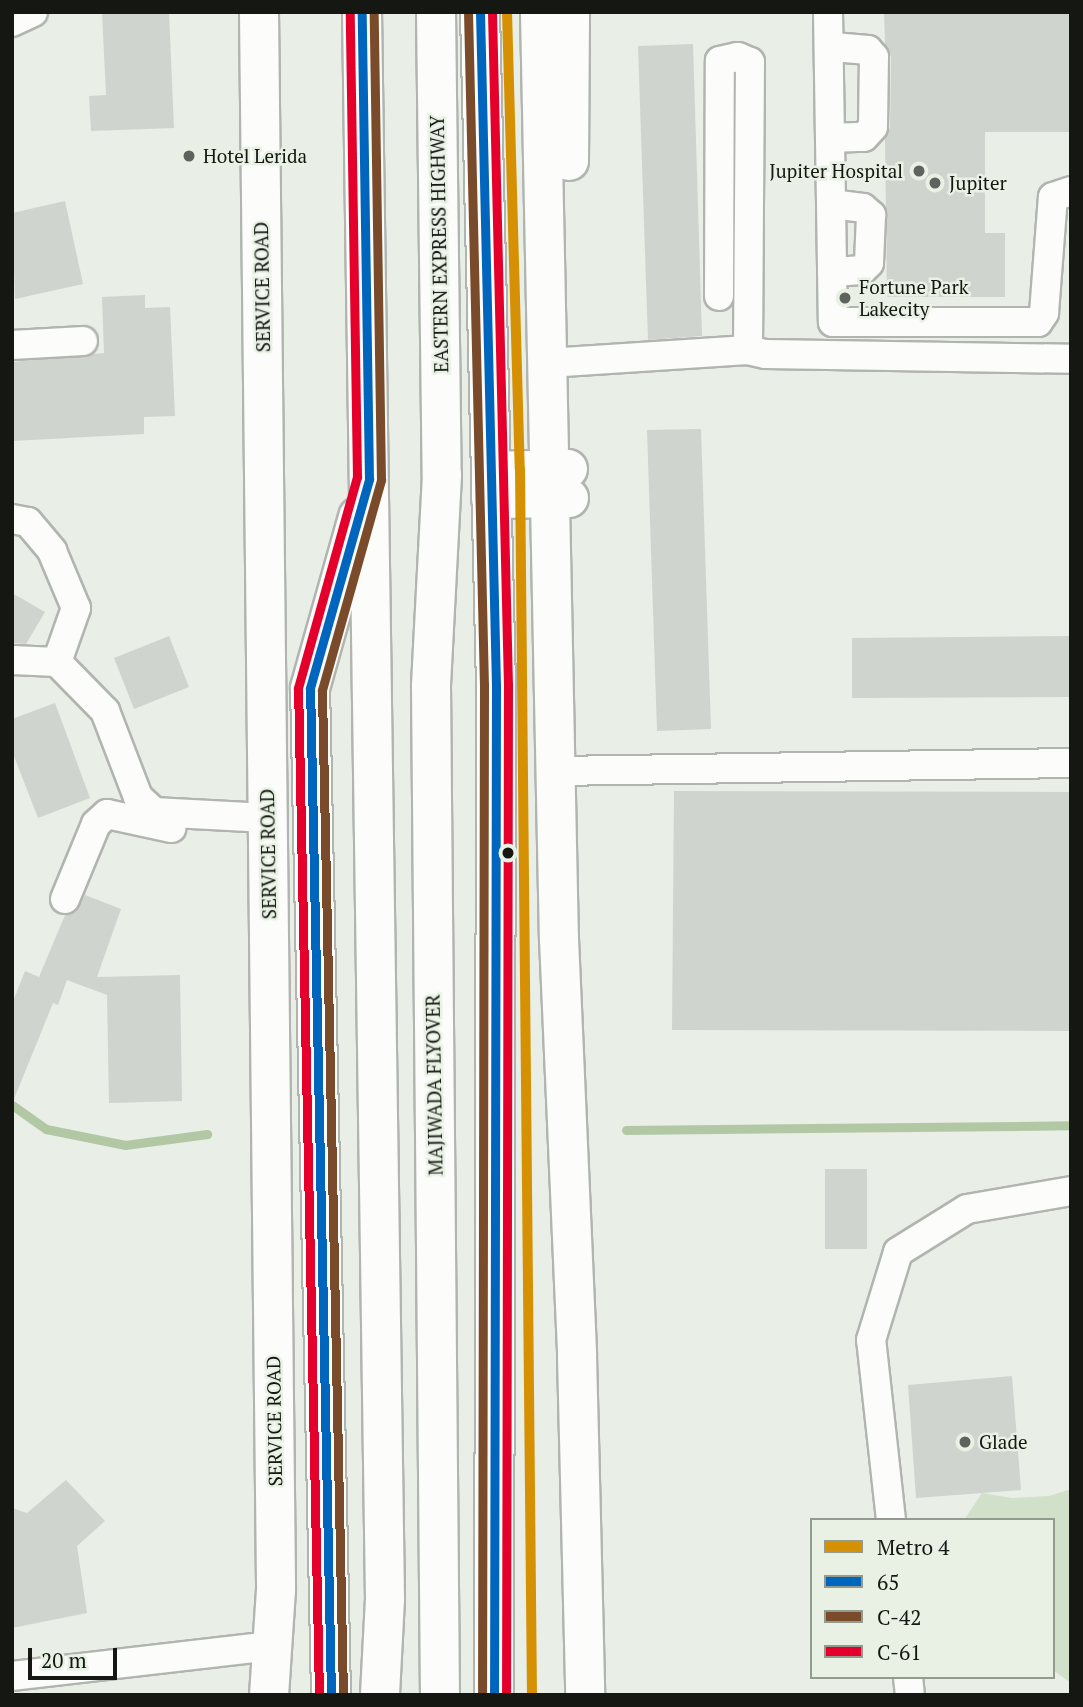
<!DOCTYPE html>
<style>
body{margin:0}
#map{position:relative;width:1083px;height:1707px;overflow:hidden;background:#e9eee7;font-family:"PT Serif",serif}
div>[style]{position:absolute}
.green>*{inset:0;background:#d1e1c9}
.stream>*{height:9px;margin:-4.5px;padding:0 4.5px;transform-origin:4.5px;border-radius:4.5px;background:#b2c8a5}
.building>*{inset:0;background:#d0d4ce}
.roads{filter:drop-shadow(2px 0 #b1b5b0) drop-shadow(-2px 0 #b1b5b0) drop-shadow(0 2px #b1b5b0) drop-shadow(0 -2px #b1b5b0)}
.street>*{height:28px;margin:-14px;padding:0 14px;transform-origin:14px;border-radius:14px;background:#fcfcfb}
.secondary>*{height:38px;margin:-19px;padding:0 19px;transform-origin:19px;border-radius:19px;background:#fcfcfb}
.highway>*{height:38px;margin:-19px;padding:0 19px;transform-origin:19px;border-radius:19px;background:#fcfcfb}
.bus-1>*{height:9px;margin:-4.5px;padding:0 4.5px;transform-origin:4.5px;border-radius:4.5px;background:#0065bd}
.bus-2>*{height:9px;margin:-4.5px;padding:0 4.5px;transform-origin:4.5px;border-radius:4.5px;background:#7a4b2a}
.bus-3>*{height:9px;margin:-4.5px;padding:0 4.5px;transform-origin:4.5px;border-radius:4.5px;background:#e4002b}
.metro-1>*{height:10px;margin:-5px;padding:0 5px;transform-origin:5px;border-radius:5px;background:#d59103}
.dots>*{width:19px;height:19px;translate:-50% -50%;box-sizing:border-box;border:4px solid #e8f1e4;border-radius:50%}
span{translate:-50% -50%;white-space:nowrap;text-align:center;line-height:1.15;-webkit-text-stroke:5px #e8f1e4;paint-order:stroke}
.poi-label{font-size:19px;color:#141712}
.left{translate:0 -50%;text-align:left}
.right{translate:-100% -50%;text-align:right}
.street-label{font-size:19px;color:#141712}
.frame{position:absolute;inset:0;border:14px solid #141712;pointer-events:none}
.legend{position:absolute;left:810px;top:1518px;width:245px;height:161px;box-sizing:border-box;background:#e8f1e4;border:2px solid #939a90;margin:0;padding:9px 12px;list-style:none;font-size:21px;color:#141712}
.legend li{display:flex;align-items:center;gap:14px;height:35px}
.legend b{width:35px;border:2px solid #939a90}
.scale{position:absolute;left:28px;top:1648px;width:89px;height:32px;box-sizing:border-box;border:4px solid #141712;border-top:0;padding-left:9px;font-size:21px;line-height:24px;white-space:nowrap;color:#141712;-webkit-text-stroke:5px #e8f1e4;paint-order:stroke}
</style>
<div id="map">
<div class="green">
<div style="clip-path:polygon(1071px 1489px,1071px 1683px,1053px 1670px,1053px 1520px,964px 1520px,982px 1493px,1012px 1498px,1049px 1496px)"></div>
</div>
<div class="stream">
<div style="left:12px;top:1105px;width:42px;rotate:35.2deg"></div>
<div style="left:46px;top:1129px;width:81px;rotate:11.4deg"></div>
<div style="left:125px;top:1145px;width:83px;rotate:-7.6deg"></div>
<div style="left:626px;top:1130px;width:445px;rotate:-0.6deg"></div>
</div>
<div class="building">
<div style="clip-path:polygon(102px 12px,169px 12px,174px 128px,91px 131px,89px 96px,106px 95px)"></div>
<div style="clip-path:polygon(884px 12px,1071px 12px,1071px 132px,985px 132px,985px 233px,1005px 233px,1005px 297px,887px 297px,885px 138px,890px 127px,891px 57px,885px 44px)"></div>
<div style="clip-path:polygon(693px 44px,702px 336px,648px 340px,638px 46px)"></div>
<div style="clip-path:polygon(65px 201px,83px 284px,15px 299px,12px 213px)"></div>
<div style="clip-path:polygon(145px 295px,145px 308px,170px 307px,175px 416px,144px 417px,144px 434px,12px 441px,12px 362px,104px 353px,102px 297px)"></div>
<div style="clip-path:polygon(701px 429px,711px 729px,657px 731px,647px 430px)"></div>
<div style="clip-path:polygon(12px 593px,45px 612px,26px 644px,12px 643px)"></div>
<div style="clip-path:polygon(169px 636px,189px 687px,134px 709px,114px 658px)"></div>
<div style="clip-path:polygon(1071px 636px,1071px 697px,852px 698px,852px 638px)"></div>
<div style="clip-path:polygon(55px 703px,90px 798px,38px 818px,12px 751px,12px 719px)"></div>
<div style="clip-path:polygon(674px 791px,1071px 792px,1071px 1031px,672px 1030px)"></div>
<div style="clip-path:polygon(85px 895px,121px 909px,97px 977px,180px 975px,182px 1101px,109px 1103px,107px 995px,67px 980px,58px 1005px,53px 1003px,12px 1104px,12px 1004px,25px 971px,39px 977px,65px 915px,76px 912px)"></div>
<div style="clip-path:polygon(825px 1169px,867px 1169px,867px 1249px,825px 1249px)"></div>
<div style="clip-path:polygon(1012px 1376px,1021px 1490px,916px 1498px,908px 1385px)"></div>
<div style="clip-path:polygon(66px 1480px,105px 1521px,77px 1546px,87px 1613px,12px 1628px,12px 1508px,27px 1513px)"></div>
</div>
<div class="roads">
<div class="street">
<div style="left:828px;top:12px;width:310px;rotate:89.1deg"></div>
<div style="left:833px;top:322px;width:205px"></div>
<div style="left:1038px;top:322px;width:11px;rotate:-56deg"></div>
<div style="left:1044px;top:313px;width:116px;rotate:-85.6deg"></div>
<div style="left:1053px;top:197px;width:19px;rotate:-18deg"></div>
<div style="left:12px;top:22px;width:23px;rotate:-25deg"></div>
<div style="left:830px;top:138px;width:34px;rotate:-2deg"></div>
<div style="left:864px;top:137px;width:13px;rotate:-48deg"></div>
<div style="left:873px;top:127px;width:70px;rotate:-89.2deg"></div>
<div style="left:874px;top:57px;width:9px;rotate:-131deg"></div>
<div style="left:868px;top:50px;width:38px;rotate:-175deg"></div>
<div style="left:831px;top:204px;width:32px;rotate:7deg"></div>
<div style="left:863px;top:208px;width:11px;rotate:41deg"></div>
<div style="left:871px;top:215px;width:48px;rotate:92.4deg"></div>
<div style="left:869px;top:263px;width:10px;rotate:135deg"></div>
<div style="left:862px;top:270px;width:30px;rotate:176deg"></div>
<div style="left:719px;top:296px;width:235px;rotate:-89.8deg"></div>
<div style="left:720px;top:61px;width:18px;rotate:-13deg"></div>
<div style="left:738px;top:57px;width:13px;rotate:23deg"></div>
<div style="left:750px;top:62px;width:288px;rotate:90.4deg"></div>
<div style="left:12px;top:345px;width:71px;rotate:-3.2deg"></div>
<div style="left:548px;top:363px;width:200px;rotate:-3.7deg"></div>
<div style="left:748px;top:350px;width:18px;rotate:13deg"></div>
<div style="left:766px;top:354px;width:305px;rotate:0.9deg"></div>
<div style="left:12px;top:519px;width:16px;rotate:11deg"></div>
<div style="left:28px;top:522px;width:38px;rotate:50deg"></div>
<div style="left:52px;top:551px;width:62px;rotate:67.2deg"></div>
<div style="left:76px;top:608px;width:57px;rotate:109.4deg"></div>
<div style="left:57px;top:662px;width:69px;rotate:45.6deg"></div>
<div style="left:105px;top:711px;width:92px;rotate:69deg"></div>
<div style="left:138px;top:797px;width:22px;rotate:43deg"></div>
<div style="left:154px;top:812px;width:113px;rotate:3deg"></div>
<div style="left:12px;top:660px;width:45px;rotate:2.5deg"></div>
<div style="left:556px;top:771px;width:515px;rotate:-0.89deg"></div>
<div style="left:65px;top:899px;width:81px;rotate:-67.5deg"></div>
<div style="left:96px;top:824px;width:15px;rotate:-42deg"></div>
<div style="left:107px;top:814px;width:66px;rotate:12.3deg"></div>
<div style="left:891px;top:1520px;width:181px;rotate:-96.3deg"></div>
<div style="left:871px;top:1340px;width:92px;rotate:-72.9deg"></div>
<div style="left:898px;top:1252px;width:81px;rotate:-31.9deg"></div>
<div style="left:967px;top:1209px;width:106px;rotate:-9.8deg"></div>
<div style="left:12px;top:1676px;width:262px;rotate:-6.6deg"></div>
<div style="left:908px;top:1677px;width:18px;rotate:84deg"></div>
</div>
<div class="secondary">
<div style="left:259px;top:12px;width:1578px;rotate:89.38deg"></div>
<div style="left:276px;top:1590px;width:105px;rotate:93.8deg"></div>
<div style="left:540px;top:12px;width:927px;rotate:88.83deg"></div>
<div style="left:559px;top:939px;width:417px;rotate:87.5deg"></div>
<div style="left:577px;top:1356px;width:339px;rotate:88.6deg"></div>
<div style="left:569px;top:161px;width:149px;rotate:-89.6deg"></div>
</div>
<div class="highway">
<div style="left:362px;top:12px;width:1587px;rotate:89.17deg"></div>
<div style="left:385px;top:1599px;width:96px;rotate:93deg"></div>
<div style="left:436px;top:12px;width:463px;rotate:89.3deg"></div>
<div style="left:442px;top:475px;width:211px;rotate:93deg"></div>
<div style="left:431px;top:686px;width:1009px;rotate:89.49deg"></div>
<div style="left:480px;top:12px;width:673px;rotate:88.64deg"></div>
<div style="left:496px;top:685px;width:1010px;rotate:90.11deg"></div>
<div style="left:491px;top:471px;width:77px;rotate:-1.5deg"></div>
<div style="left:491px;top:499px;width:78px;rotate:-0.7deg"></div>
<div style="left:331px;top:1695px;width:1007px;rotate:-91.19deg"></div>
<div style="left:310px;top:688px;width:178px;rotate:-74.3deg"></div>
</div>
</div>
<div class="bus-1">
<div style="left:480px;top:12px;width:673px;rotate:88.64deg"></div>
<div style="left:496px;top:685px;width:1010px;rotate:90.11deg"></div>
<div style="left:331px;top:1695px;width:1007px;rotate:-91.19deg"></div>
<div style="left:310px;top:688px;width:217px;rotate:-74.2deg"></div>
<div style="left:369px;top:479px;width:467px;rotate:-90.9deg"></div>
</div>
<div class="bus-2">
<div style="left:468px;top:12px;width:673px;rotate:88.64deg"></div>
<div style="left:484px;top:685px;width:1010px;rotate:90.11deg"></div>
<div style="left:343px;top:1695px;width:1005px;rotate:-91.2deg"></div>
<div style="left:322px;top:690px;width:218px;rotate:-74.3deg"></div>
<div style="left:381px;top:480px;width:468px;rotate:-90.9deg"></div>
</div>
<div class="bus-3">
<div style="left:492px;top:12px;width:673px;rotate:88.64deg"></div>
<div style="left:508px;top:685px;width:1010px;rotate:90.11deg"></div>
<div style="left:319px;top:1695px;width:1007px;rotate:-91.19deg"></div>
<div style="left:298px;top:688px;width:219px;rotate:-74.4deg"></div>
<div style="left:357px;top:477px;width:465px;rotate:-90.9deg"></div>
</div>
<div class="metro-1">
<div style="left:507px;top:12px;width:457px;rotate:88.4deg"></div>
<div style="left:520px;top:469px;width:1226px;rotate:89.44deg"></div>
</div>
<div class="dots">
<div style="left:189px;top:156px;background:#5f625d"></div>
<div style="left:919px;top:171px;background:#5f625d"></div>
<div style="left:935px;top:183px;background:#5f625d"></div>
<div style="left:845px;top:298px;background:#5f625d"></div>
<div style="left:508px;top:853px;background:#141712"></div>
<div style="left:965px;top:1442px;background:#5f625d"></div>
</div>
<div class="poi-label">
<span class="left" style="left:203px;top:156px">Hotel Lerida</span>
<span class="right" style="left:903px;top:171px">Jupiter Hospital</span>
<span class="left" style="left:949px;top:183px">Jupiter</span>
<span class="left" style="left:859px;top:298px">Fortune Park<br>Lakecity</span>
<span class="left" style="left:979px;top:1442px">Glade</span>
</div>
<div class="street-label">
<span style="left:439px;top:244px;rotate:-91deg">EASTERN EXPRESS HIGHWAY</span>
<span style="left:262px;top:287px;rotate:-91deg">SERVICE ROAD</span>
<span style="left:268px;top:854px;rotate:-91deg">SERVICE ROAD</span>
<span style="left:434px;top:1085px;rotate:-91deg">MAJIWADA FLYOVER</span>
<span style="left:274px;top:1421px;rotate:-91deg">SERVICE ROAD</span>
</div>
<div class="frame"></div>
<ul class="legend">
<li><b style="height:9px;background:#d59103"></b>Metro 4</li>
<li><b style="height:9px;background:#0065bd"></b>65</li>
<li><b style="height:9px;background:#7a4b2a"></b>C-42</li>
<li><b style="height:9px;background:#e4002b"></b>C-61</li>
</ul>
<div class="scale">20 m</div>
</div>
